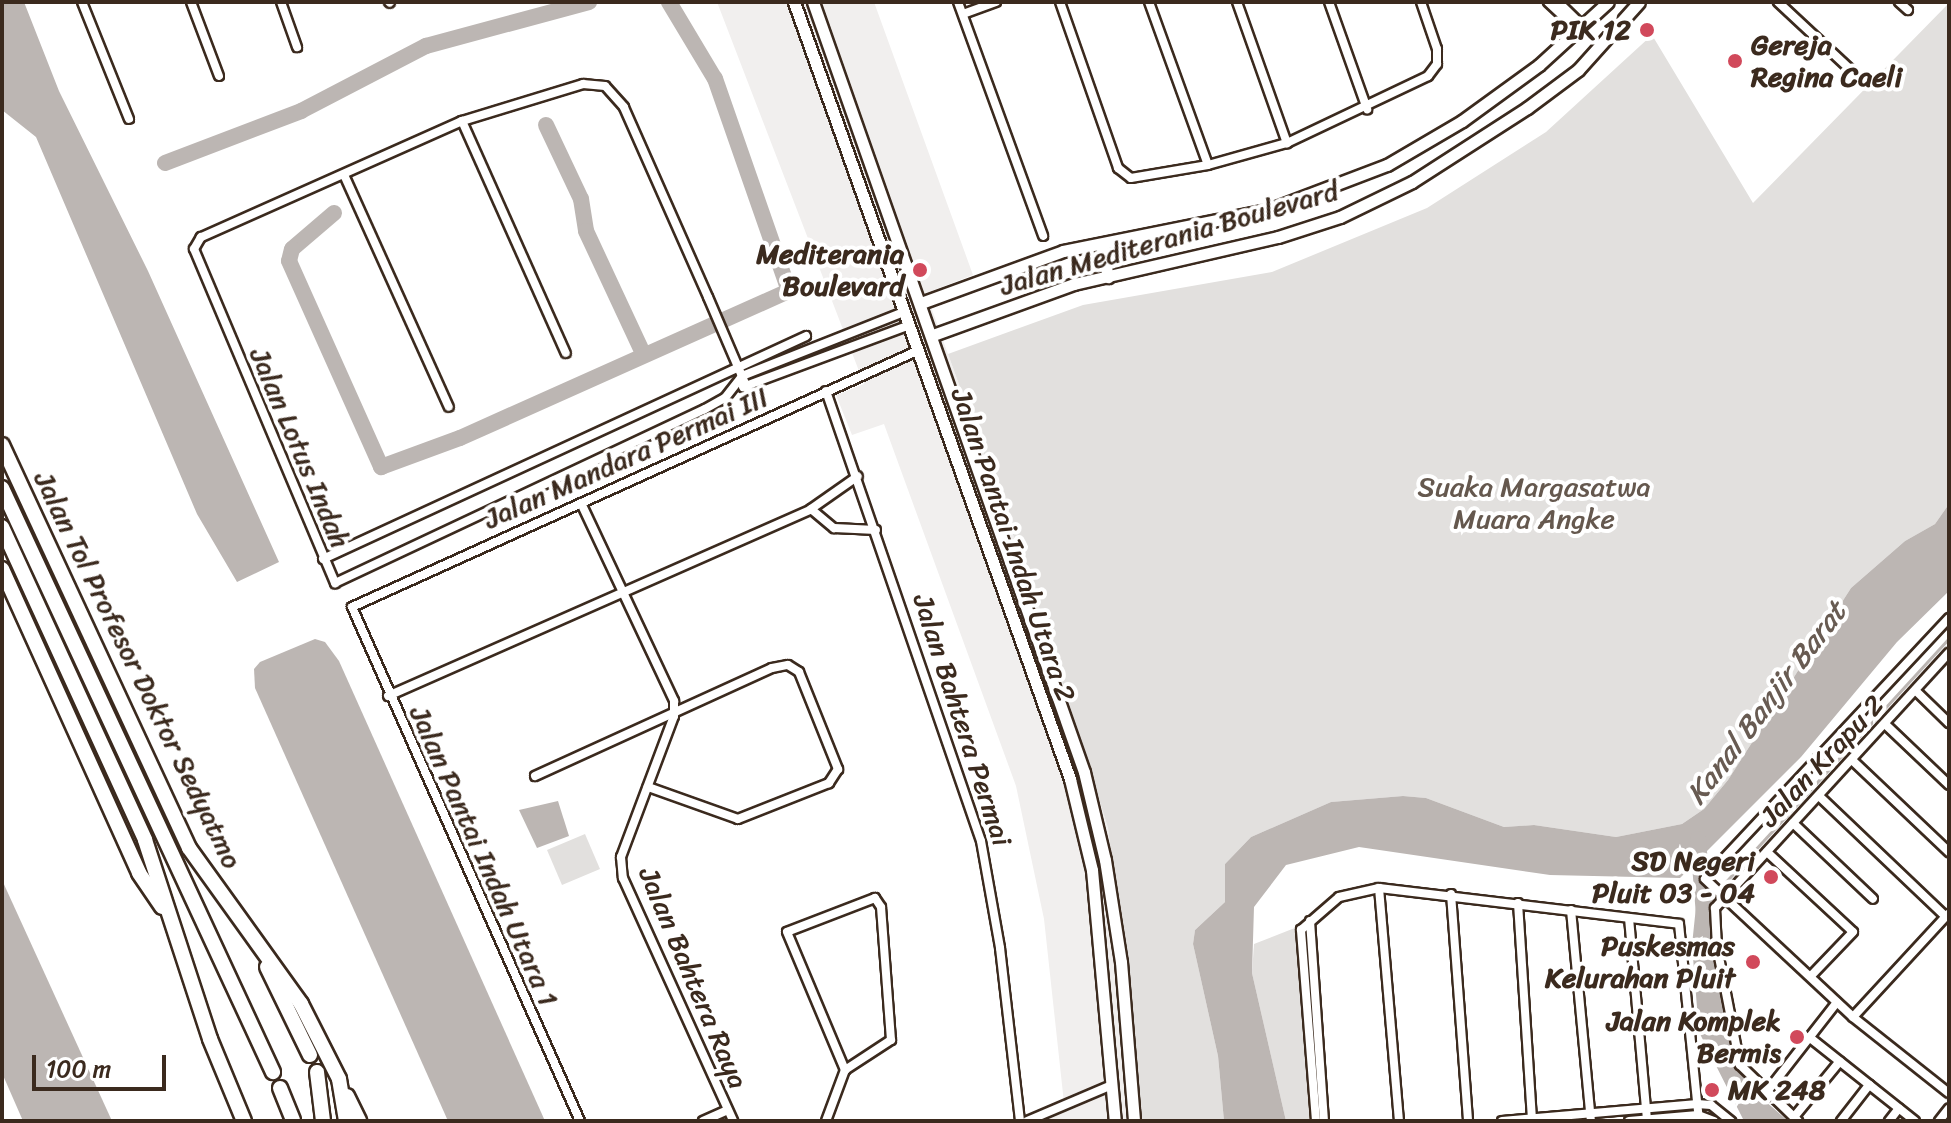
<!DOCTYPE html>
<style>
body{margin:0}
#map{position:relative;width:1951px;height:1123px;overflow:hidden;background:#fff;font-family:Sriracha,sans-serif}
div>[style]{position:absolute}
.built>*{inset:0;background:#f1efee}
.green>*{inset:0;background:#e2e0de}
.water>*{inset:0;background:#bcb6b3}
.stream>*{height:3px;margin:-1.5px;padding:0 1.5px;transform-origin:1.5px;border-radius:1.5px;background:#bcb6b3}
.river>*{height:16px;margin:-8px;padding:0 8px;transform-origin:8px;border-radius:8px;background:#bcb6b3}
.roads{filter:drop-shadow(2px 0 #3b2a1e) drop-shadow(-2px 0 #3b2a1e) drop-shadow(0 2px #3b2a1e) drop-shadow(0 -2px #3b2a1e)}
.street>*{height:8px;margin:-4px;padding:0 4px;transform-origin:4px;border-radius:4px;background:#fff}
.secondary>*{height:11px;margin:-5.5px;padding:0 5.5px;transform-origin:5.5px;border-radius:5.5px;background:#fff}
.highway>*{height:14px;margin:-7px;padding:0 7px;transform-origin:7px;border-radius:7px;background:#fff}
.dots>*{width:22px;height:22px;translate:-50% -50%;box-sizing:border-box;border:4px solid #fff;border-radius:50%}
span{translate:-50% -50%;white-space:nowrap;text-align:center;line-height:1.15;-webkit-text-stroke:8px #fff;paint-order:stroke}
.poi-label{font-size:28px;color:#3b2a1e;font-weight:700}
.right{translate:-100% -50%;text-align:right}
.left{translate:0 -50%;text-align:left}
.street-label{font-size:28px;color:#3b2a1e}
.park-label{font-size:28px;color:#65584e}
.water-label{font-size:30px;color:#685b52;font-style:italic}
.frame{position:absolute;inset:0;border:4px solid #3b2a1e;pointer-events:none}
.scale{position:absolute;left:32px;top:1055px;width:134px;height:36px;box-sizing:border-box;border:4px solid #3b2a1e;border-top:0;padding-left:10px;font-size:24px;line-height:28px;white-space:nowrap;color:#3b2a1e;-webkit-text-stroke:6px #fff;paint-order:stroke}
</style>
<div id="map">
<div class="built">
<div style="clip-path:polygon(717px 2px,874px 2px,973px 275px,926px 293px,1038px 604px,1108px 828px,1141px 1121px,1026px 1121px,1064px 1103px,1044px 919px,1016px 786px,884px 424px,852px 435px,836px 395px,864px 384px)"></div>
</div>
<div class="green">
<div style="clip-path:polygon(1949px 3px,1949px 504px,1935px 524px,1905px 541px,1851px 588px,1728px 780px,1704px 809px,1682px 824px,1616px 837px,1534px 825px,1504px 827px,1426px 798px,1403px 796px,1331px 802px,1251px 837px,1225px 864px,1225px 902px,1195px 930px,1193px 944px,1218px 1056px,1224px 1121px,1141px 1121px,1108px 828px,1038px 604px,948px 354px,1083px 305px,1272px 272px,1427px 208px,1546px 132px,1652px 35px,1753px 203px)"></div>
<div style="clip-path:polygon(585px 834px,600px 869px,562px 885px,547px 850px)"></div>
<div style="clip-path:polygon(1310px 922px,1319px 1121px,1286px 1121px,1252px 973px,1254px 944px)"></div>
</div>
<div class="water">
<div style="clip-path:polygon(2px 2px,24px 2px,59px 91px,148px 271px,279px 562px,237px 582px,197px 514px,36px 137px,2px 110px)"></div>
<div style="clip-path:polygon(1949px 504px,1949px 591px,1897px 642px,1801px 757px,1680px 878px,1550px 875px,1359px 847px,1286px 865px,1254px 907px,1252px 973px,1286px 1121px,1224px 1121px,1218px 1056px,1193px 944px,1195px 930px,1225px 902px,1225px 864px,1251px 837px,1331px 802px,1403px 796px,1426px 798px,1504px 827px,1534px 825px,1616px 837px,1682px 824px,1704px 809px,1728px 780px,1851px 588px,1905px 541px,1935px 524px)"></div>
<div style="clip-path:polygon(315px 639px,325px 642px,339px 661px,545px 1121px,448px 1121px,255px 688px,254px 669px,260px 662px)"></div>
<div style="clip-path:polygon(558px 801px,569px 836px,537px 848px,519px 810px)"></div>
<div style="clip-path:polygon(2px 880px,112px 1121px,23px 1121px,2px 1073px)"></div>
<div style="clip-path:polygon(1711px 890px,1721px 897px,1713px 927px,1731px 1055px,1748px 1086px,1788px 1121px,1744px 1121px,1699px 1032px,1692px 945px,1697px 897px)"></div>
</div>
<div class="stream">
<div style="left:1720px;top:888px;width:339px;rotate:-47.5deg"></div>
</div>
<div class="river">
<div style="left:546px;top:125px;width:82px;rotate:64.7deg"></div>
<div style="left:581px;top:199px;width:32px;rotate:81deg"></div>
<div style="left:586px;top:231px;width:135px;rotate:65deg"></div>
<div style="left:165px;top:163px;width:146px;rotate:-20.9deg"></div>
<div style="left:301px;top:111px;width:141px;rotate:-27.5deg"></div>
<div style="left:426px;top:46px;width:169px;rotate:-15.1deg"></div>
<div style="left:334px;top:213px;width:55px;rotate:139.4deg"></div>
<div style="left:292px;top:249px;width:12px;rotate:104deg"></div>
<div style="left:289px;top:261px;width:226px;rotate:65.9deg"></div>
<div style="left:381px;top:467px;width:84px;rotate:-20.2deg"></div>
<div style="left:460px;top:438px;width:360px;rotate:-24.1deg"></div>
<div style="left:789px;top:291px;width:225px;rotate:-109.2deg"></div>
<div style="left:715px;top:79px;width:90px;rotate:-120.9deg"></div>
<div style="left:1698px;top:839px;width:76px;rotate:85.5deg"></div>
</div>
<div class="roads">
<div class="street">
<div style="left:82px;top:2px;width:126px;rotate:68.1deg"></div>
<div style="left:191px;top:2px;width:79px;rotate:69.3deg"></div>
<div style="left:281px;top:2px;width:48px;rotate:70.4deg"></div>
<div style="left:389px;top:2px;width:1px;rotate:45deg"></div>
<div style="left:958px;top:2px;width:249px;rotate:70deg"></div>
<div style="left:1060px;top:2px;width:176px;rotate:70.7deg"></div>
<div style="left:1118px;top:168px;width:16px;rotate:38deg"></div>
<div style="left:1131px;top:178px;width:78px;rotate:-9.6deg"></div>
<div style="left:1208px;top:165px;width:82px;rotate:-15.6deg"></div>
<div style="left:1287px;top:143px;width:156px;rotate:-25.4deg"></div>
<div style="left:1428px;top:76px;width:15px;rotate:-53deg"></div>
<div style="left:1437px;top:64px;width:15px;rotate:-90deg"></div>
<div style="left:1437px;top:49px;width:50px;rotate:-108.8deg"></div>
<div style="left:1149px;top:2px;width:173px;rotate:70.1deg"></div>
<div style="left:1237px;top:2px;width:150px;rotate:70.5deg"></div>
<div style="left:1329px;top:2px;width:114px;rotate:70.4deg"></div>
<div style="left:1548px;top:2px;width:42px;rotate:43.1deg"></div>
<div style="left:1558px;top:2px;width:36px;rotate:44deg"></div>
<div style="left:1778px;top:2px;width:103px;rotate:43deg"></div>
<div style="left:1899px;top:2px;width:12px;rotate:42deg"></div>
<div style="left:963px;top:14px;width:35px;rotate:-20deg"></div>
<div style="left:462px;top:121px;width:254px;rotate:65.9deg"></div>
<div style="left:345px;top:177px;width:252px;rotate:65.7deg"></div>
<div style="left:743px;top:387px;width:178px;rotate:-20.4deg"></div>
<div style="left:747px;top:388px;width:13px;rotate:-113deg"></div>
<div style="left:742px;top:376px;width:10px;rotate:-114deg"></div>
<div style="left:738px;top:367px;width:76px;rotate:-113.2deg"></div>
<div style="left:708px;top:297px;width:208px;rotate:-113.9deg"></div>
<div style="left:624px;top:107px;width:28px;rotate:-132deg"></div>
<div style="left:605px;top:86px;width:22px;rotate:-175deg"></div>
<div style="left:583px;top:84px;width:127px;rotate:163deg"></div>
<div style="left:462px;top:121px;width:286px;rotate:156deg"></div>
<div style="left:201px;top:237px;width:14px;rotate:120deg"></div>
<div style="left:194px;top:249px;width:363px;rotate:67.1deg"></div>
<div style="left:335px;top:583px;width:409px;rotate:-25.2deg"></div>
<div style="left:705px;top:409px;width:23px;rotate:-29deg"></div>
<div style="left:725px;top:398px;width:28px;rotate:-52deg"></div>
<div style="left:742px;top:376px;width:176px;rotate:-21.6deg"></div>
<div style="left:826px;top:391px;width:476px;rotate:71deg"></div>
<div style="left:981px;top:841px;width:109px;rotate:79.9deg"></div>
<div style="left:1000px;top:948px;width:174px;rotate:83.4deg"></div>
<div style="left:581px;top:503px;width:219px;rotate:64.8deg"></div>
<div style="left:674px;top:701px;width:15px;rotate:90deg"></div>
<div style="left:674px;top:716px;width:151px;rotate:110.6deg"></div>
<div style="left:621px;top:857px;width:21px;rotate:85deg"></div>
<div style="left:623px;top:878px;width:267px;rotate:65.6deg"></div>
<div style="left:811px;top:509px;width:30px;rotate:40deg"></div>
<div style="left:834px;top:528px;width:42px;rotate:2.7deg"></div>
<div style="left:323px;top:559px;width:532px;rotate:-24.78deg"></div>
<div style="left:1949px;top:618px;width:357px;rotate:133.1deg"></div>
<div style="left:1705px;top:879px;width:202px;rotate:43deg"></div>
<div style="left:1853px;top:1017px;width:122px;rotate:38.4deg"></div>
<div style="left:1916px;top:691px;width:46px;rotate:44.1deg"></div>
<div style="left:388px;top:696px;width:462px;rotate:-23.8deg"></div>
<div style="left:811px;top:509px;width:57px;rotate:-35.1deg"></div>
<div style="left:1885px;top:724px;width:88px;rotate:43.6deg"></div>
<div style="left:1852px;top:760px;width:134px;rotate:43.5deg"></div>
<div style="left:535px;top:776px;width:260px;rotate:-24.5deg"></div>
<div style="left:772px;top:668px;width:16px;rotate:-11deg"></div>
<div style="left:788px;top:665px;width:13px;rotate:32deg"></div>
<div style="left:799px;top:672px;width:105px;rotate:68.1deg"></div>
<div style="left:838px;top:769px;width:17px;rotate:123deg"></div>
<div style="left:829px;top:783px;width:98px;rotate:158.4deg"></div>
<div style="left:738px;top:819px;width:96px;rotate:-160.4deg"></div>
<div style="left:1819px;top:796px;width:175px;rotate:43.6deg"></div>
<div style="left:1793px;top:823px;width:110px;rotate:43.5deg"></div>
<div style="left:1767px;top:852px;width:117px;rotate:42.9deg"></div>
<div style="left:1853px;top:932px;width:61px;rotate:133.7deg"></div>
<div style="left:1379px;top:888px;width:234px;rotate:85.1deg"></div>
<div style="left:1451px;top:894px;width:228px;rotate:85.7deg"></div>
<div style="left:1518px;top:903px;width:218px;rotate:86.3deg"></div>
<div style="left:1571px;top:910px;width:212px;rotate:84.6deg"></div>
<div style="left:1629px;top:918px;width:204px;rotate:84.9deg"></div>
<div style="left:1310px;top:921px;width:200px;rotate:86deg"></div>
<div style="left:1853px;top:1017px;width:140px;rotate:-47.3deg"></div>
<div style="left:1809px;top:1037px;width:135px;rotate:38.4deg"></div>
<div style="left:1766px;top:1093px;width:115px;rotate:-52deg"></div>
<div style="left:1794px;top:1117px;width:72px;rotate:-50.6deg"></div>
<div style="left:580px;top:1121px;width:562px;rotate:-113.92deg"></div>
<div style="left:352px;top:607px;width:623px;rotate:-24.38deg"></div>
<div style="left:703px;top:1121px;width:24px;rotate:-24deg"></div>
<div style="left:826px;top:1121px;width:54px;rotate:-69.6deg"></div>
<div style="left:845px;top:1070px;width:55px;rotate:-33.1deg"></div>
<div style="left:891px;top:1040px;width:133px;rotate:-94.3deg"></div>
<div style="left:881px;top:907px;width:11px;rotate:-124deg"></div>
<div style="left:875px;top:898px;width:94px;rotate:158.9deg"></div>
<div style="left:787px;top:932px;width:150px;rotate:67.2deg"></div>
<div style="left:1027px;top:1121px;width:92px;rotate:-23deg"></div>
<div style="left:1316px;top:1121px;width:192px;rotate:-94.5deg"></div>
<div style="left:1301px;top:930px;width:50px;rotate:-41deg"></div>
<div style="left:1339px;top:897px;width:41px;rotate:-12.7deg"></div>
<div style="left:1379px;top:888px;width:302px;rotate:6.8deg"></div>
<div style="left:1679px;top:924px;width:198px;rotate:84.2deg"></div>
<div style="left:1502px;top:1121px;width:196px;rotate:-5deg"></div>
<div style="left:1697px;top:1104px;width:14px;rotate:4deg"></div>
<div style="left:1711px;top:1105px;width:26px;rotate:39deg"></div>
<div style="left:1629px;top:1121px;width:69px;rotate:-5deg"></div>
<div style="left:1698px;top:1115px;width:17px;rotate:21deg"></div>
<div style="left:1798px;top:1121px;width:81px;rotate:-136deg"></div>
<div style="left:1740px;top:1065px;width:120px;rotate:-101deg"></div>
<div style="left:1717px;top:947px;width:39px;rotate:-93deg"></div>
<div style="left:1715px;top:908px;width:346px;rotate:-47.5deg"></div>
<div style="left:1841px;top:1121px;width:46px;rotate:-52.1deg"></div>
<div style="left:1889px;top:1121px;width:16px;rotate:-52deg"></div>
<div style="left:1939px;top:1121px;width:16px;rotate:-52deg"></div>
</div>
<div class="secondary">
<div style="left:794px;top:2px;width:825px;rotate:70.44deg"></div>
<div style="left:1070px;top:779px;width:94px;rotate:76.4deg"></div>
<div style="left:1092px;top:870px;width:252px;rotate:84.8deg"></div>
<div style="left:813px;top:2px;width:816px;rotate:70.61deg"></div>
<div style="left:1084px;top:772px;width:90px;rotate:76.6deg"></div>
<div style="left:1105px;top:860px;width:103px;rotate:81.1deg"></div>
<div style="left:1121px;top:962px;width:160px;rotate:85.3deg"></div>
<div style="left:1101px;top:244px;width:34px;rotate:78deg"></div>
<div style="left:921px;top:303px;width:151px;rotate:-20.1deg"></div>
<div style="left:1063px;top:251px;width:212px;rotate:-11.4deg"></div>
<div style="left:1271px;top:209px;width:124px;rotate:-20.8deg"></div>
<div style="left:1387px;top:165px;width:87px;rotate:-30.4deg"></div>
<div style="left:1462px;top:121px;width:95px;rotate:-36deg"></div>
<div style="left:1539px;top:65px;width:93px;rotate:-42.4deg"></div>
<div style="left:933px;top:335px;width:150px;rotate:-19.9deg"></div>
<div style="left:1074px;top:284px;width:209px;rotate:-13deg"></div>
<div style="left:1278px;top:237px;width:65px;rotate:-17.9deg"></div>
<div style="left:1340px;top:217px;width:80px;rotate:-25.9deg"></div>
<div style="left:1412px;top:182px;width:137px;rotate:-32.8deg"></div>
<div style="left:1527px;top:108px;width:64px;rotate:-36.7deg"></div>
<div style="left:1578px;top:70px;width:91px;rotate:-48.1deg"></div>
</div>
<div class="highway">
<div style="left:2px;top:445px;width:444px;rotate:65.1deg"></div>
<div style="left:189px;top:848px;width:192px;rotate:54.3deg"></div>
<div style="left:301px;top:1004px;width:84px;rotate:63.1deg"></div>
<div style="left:339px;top:1079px;width:43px;rotate:80.5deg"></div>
<div style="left:2px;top:488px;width:644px;rotate:65.11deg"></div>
<div style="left:2px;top:527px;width:344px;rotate:65.4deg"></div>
<div style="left:145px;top:840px;width:209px;rotate:71.9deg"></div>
<div style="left:210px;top:1039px;width:89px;rotate:67.5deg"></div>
<div style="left:2px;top:569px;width:333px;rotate:65.7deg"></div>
<div style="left:139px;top:873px;width:41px;rotate:55.9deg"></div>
<div style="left:267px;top:967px;width:98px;rotate:64deg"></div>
<div style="left:317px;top:1072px;width:49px;rotate:83deg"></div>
<div style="left:280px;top:1088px;width:35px;rotate:68deg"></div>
<div style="left:347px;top:1096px;width:28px;rotate:64deg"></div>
</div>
</div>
<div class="dots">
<div style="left:1647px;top:30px;background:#d1495b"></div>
<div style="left:1735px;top:61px;background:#d1495b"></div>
<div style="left:920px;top:270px;background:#d1495b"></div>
<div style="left:1771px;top:877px;background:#d1495b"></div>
<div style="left:1753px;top:962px;background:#d1495b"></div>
<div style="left:1797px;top:1037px;background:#d1495b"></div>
<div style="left:1712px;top:1090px;background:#d1495b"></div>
</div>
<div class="poi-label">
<span class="right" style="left:1631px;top:30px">PIK 12</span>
<span class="left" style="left:1751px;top:61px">Gereja<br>Regina Caeli</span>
<span class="right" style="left:904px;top:270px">Mediterania<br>Boulevard</span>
<span class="right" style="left:1755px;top:877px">SD Negeri<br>Pluit 03 - 04</span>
<span class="right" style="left:1735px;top:962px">Puskesmas<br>Kelurahan Pluit</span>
<span class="right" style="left:1781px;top:1037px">Jalan Komplek<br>Bermis</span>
<span class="left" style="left:1728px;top:1090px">MK 248</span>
</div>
<div class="street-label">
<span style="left:1169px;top:238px;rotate:-16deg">Jalan Mediterania Boulevard</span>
<span style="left:300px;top:448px;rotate:67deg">Jalan Lotus Indah</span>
<span style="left:626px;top:458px;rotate:-24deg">Jalan Mandara Permai III</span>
<span style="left:1013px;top:545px;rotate:71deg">Jalan Pantai Indah Utara 2</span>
<span style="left:138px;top:670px;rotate:64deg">Jalan Tol Profesor Doktor Sedyatmo</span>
<span style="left:962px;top:720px;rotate:72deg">Jalan Bahtera Permai</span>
<span style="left:1822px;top:761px;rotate:-47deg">Jalan Krapu 2</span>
<span style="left:484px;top:856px;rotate:66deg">Jalan Pantai Indah Utara 1</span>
<span style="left:693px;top:978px;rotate:67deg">Jalan Bahtera Raya</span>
</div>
<div class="park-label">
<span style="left:1534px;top:503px">Suaka Margasatwa<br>Muara Angke</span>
</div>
<div class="water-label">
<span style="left:1766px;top:703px;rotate:-53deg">Kanal Banjir Barat</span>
</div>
<div class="frame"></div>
<div class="scale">100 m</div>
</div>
